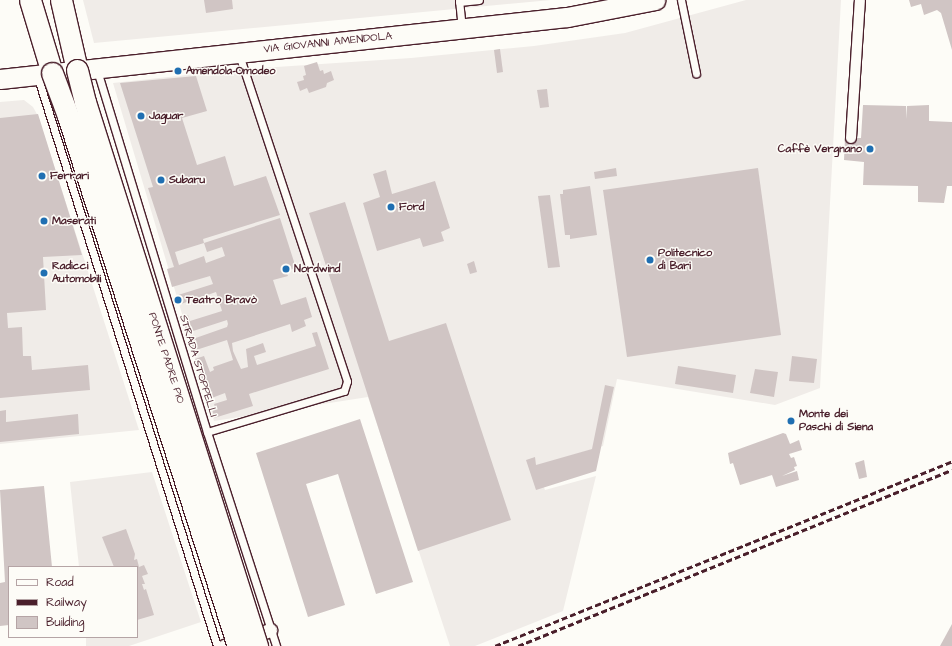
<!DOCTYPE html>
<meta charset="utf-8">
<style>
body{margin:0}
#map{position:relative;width:952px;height:646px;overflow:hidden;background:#fdfcf7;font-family:"Architects Daughter",sans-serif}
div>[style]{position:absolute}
.built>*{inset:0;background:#f0ece8}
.building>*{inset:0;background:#d0c5c4}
.roads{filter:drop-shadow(1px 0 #4a1f2b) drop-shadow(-1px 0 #4a1f2b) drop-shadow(0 1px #4a1f2b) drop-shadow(0 -1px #4a1f2b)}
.service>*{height:7px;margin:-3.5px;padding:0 3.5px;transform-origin:3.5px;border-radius:3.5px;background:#fdfcf7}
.pedestrian>*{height:10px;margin:-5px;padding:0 5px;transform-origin:5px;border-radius:5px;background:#fdfcf7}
.minor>*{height:13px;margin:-6.5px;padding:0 6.5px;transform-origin:6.5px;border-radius:6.5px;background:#fdfcf7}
.secondary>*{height:19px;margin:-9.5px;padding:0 9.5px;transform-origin:9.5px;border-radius:9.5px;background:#fdfcf7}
.primary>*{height:21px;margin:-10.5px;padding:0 10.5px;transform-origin:10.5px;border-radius:10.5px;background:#fdfcf7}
.rail>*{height:3px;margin-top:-1.5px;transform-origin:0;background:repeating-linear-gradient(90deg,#4a1f2b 0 6px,transparent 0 9px)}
.bridges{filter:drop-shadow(1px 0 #4a1f2b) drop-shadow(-1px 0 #4a1f2b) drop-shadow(0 1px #4a1f2b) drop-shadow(0 -1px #4a1f2b)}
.primary-bridge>*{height:21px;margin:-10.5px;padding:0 10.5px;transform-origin:10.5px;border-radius:10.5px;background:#fdfcf7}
.dots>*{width:11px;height:11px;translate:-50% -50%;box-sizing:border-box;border:2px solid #fdfcf7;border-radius:50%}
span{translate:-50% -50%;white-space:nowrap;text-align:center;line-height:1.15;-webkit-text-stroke:3px #fdfcf7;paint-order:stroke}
.street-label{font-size:11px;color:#4a1f2b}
.poi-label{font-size:11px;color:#4a1f2b;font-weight:700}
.left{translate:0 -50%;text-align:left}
.right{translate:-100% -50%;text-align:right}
.legend{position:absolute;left:8px;top:566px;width:130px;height:72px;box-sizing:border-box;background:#fdfcf7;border:1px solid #b5a4a5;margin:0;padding:5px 7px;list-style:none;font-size:12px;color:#4a1f2b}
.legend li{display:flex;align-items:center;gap:8px;height:20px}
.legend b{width:20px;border:1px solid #b5a4a5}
</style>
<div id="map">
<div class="built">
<div style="clip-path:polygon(83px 0,551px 0,94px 43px)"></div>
<div style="clip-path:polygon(746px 0,841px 0,820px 388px,775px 405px,617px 379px,603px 446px,536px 466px,545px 490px,596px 476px,563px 611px,475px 646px,450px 646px,368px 397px,214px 421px,113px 83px,233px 70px,411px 58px,534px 46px,625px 33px)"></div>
<div style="clip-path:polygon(24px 100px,33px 107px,38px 116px,139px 430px,0 444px,0 102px)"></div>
<div style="clip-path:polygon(152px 472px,201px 622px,129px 646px,86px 646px,86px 637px,137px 637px,137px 567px,79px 567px,70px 482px)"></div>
</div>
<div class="building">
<div style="clip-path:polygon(204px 0,232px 0,233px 9px,206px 13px)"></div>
<div style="clip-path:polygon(909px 0,952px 0,952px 50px,941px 13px,937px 10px,924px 15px,921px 4px,911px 7px)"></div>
<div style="clip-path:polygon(500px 49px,503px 72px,497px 73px,494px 50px)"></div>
<div style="clip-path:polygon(317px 62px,320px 71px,323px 70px,324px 74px,331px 71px,334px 80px,327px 83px,326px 87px,309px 93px,307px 88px,300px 91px,297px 82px,304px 80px,303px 76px,306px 75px,304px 66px)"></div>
<div style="clip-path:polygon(196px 76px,207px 111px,182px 118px,197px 165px,225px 156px,234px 186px,266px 176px,280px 215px,203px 239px,204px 243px,175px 252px,179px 265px,204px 256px,206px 263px,225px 256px,222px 247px,207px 252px,204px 243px,280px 218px,296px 268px,286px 271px,288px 276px,273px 280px,281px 305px,306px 297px,312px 317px,304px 320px,306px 326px,292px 332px,290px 324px,232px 343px,233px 351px,241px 369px,248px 367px,246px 349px,263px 343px,266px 352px,254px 356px,257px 365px,316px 346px,312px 333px,317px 332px,329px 369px,249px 394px,253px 406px,214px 418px,212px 408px,215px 407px,214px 404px,227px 400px,225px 393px,209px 399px,195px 359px,204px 356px,210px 372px,214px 370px,213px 367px,233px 360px,227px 340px,193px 351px,190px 340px,227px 327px,228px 324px,227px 320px,187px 333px,182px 317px,188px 315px,190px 321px,222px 311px,216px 292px,178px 305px,175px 296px,213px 284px,210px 276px,172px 287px,167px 269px,174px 267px,148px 188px,153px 187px,120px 83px)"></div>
<div style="clip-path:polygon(547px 89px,549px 107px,540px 108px,537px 90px)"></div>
<div style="clip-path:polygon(863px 105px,906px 106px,907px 119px,907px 106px,929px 105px,929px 121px,952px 122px,952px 186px,947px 186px,944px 203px,918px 202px,918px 186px,863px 185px,864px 162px,844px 160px,845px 138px,861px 138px)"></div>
<div style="clip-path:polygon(38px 114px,82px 255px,43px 257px,46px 310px,7px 313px,8px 328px,22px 327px,23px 356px,31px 356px,32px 370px,88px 365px,90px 390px,0 398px,0 118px)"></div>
<div style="clip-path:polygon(616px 168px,617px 176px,595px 179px,594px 172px)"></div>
<div style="clip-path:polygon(758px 168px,781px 335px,627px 357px,603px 190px)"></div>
<div style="clip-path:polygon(386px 170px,392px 194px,435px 181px,450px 228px,441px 232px,444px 241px,423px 247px,420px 238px,377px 251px,363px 203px,380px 197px,373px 174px)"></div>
<div style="clip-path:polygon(590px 186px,597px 235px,570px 239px,570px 235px,565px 235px,560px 194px,563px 194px,563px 190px)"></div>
<div style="clip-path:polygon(550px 195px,560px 267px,548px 268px,538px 196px)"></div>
<div style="clip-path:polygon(345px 202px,389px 341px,446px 323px,511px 520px,418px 551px,309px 213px)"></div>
<div style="clip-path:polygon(474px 261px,477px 272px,470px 274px,467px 264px)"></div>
<div style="clip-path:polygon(792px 356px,817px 359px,814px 383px,789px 381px)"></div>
<div style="clip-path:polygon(678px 366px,736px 375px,733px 393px,675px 384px)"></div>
<div style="clip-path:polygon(755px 369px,778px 372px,774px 397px,750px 393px)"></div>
<div style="clip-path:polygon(605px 385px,614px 387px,596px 471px,536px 490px,526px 460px,535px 457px,536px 465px,592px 449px)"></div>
<div style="clip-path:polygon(6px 410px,6px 422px,78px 414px,79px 434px,0 442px,0 411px)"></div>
<div style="clip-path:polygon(360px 419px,413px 582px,376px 594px,338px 474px,306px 484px,345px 605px,308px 617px,256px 453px)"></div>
<div style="clip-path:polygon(783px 433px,786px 434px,790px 444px,799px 440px,802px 450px,789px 454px,791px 458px,794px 457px,797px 466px,794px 467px,795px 470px,782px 476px,797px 471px,799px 480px,776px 487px,772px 475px,740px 485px,733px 463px,730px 464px,728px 453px)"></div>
<div style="clip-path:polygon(864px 460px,867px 477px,859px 479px,855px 463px)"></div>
<div style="clip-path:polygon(44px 486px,52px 567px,9px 567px,9px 625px,0 626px,0 583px,5px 582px,0 490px)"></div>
<div style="clip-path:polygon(126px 529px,135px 554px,134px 560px,137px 559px,139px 567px,144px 565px,148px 574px,142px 576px,145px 584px,142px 584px,144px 590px,146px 589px,154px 615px,137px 620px,137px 567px,114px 567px,102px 537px)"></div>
<div style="clip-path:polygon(952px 624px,952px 646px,940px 646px)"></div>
</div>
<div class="roads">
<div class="service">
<div style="left:459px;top:0;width:28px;rotate:84deg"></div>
<div style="left:681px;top:0;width:75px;rotate:78.4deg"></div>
<div style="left:459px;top:2px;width:20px;rotate:-6deg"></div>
<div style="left:97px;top:70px;width:378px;rotate:73.1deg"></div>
<div style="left:207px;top:432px;width:225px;rotate:72.1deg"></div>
<div style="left:37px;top:75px;width:599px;rotate:72.5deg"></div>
<div style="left:207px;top:432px;width:143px;rotate:-16.7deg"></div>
<div style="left:344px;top:391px;width:10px;rotate:-73deg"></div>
<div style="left:347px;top:381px;width:344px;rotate:-108.3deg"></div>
</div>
<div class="pedestrian">
<div style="left:851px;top:138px;width:138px;rotate:-86.3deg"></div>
</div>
<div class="minor">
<div style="left:224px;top:646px;width:49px;rotate:-19.2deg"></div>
</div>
<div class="secondary">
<div style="left:0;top:79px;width:570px;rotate:-6.24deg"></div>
<div style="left:567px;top:17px;width:90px;rotate:-10.9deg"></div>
</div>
<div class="primary">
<div style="left:30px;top:0;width:76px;rotate:73.2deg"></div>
<div style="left:61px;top:0;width:72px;rotate:77.1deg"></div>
</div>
</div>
<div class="rail">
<div style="left:495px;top:646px;width:493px;rotate:-22deg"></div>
<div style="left:518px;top:646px;width:468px;rotate:-22.1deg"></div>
</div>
<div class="bridges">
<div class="primary-bridge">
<div style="left:77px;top:70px;width:33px;rotate:76deg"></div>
<div style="left:85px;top:102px;width:571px;rotate:72.45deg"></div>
<div style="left:52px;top:73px;width:46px;rotate:69.6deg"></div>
<div style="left:68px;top:116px;width:557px;rotate:72.22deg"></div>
</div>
</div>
<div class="dots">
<div style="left:178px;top:71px;background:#1f6fb2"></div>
<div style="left:141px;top:116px;background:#1f6fb2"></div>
<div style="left:870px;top:149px;background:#1f6fb2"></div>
<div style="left:42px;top:176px;background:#1f6fb2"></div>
<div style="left:161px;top:180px;background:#1f6fb2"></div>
<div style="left:391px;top:207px;background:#1f6fb2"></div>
<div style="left:44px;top:221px;background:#1f6fb2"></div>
<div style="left:650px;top:260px;background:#1f6fb2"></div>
<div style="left:286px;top:269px;background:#1f6fb2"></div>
<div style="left:44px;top:273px;background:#1f6fb2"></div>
<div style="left:178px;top:300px;background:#1f6fb2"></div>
<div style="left:791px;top:421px;background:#1f6fb2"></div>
</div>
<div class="street-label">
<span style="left:328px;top:43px;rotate:-6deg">VIA GIOVANNI AMENDOLA</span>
<span style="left:166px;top:358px;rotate:72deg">PONTE PADRE PIO</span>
<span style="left:198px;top:366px;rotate:73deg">STRADA STOPPELLI</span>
</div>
<div class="poi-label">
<span class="left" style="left:186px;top:71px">Amendola-Omodeo</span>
<span class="left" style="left:149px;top:116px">Jaguar</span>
<span class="right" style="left:862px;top:149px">Caffè Vergnano</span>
<span class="left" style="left:50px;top:176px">Ferrari</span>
<span class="left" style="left:169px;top:180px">Subaru</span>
<span class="left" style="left:399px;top:207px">Ford</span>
<span class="left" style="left:52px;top:221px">Maserati</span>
<span class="left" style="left:658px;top:260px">Politecnico<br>di Bari</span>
<span class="left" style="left:52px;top:273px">Radicci<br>Automobili</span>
<span class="left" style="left:294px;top:269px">Nordwind</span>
<span class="left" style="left:186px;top:300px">Teatro Bravò</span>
<span class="left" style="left:799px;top:421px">Monte dei<br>Paschi di Siena</span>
</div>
<ul class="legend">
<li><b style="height:5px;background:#fdfcf7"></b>Road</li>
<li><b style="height:5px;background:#4a1f2b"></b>Railway</li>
<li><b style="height:11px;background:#d0c5c4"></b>Building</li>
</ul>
</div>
